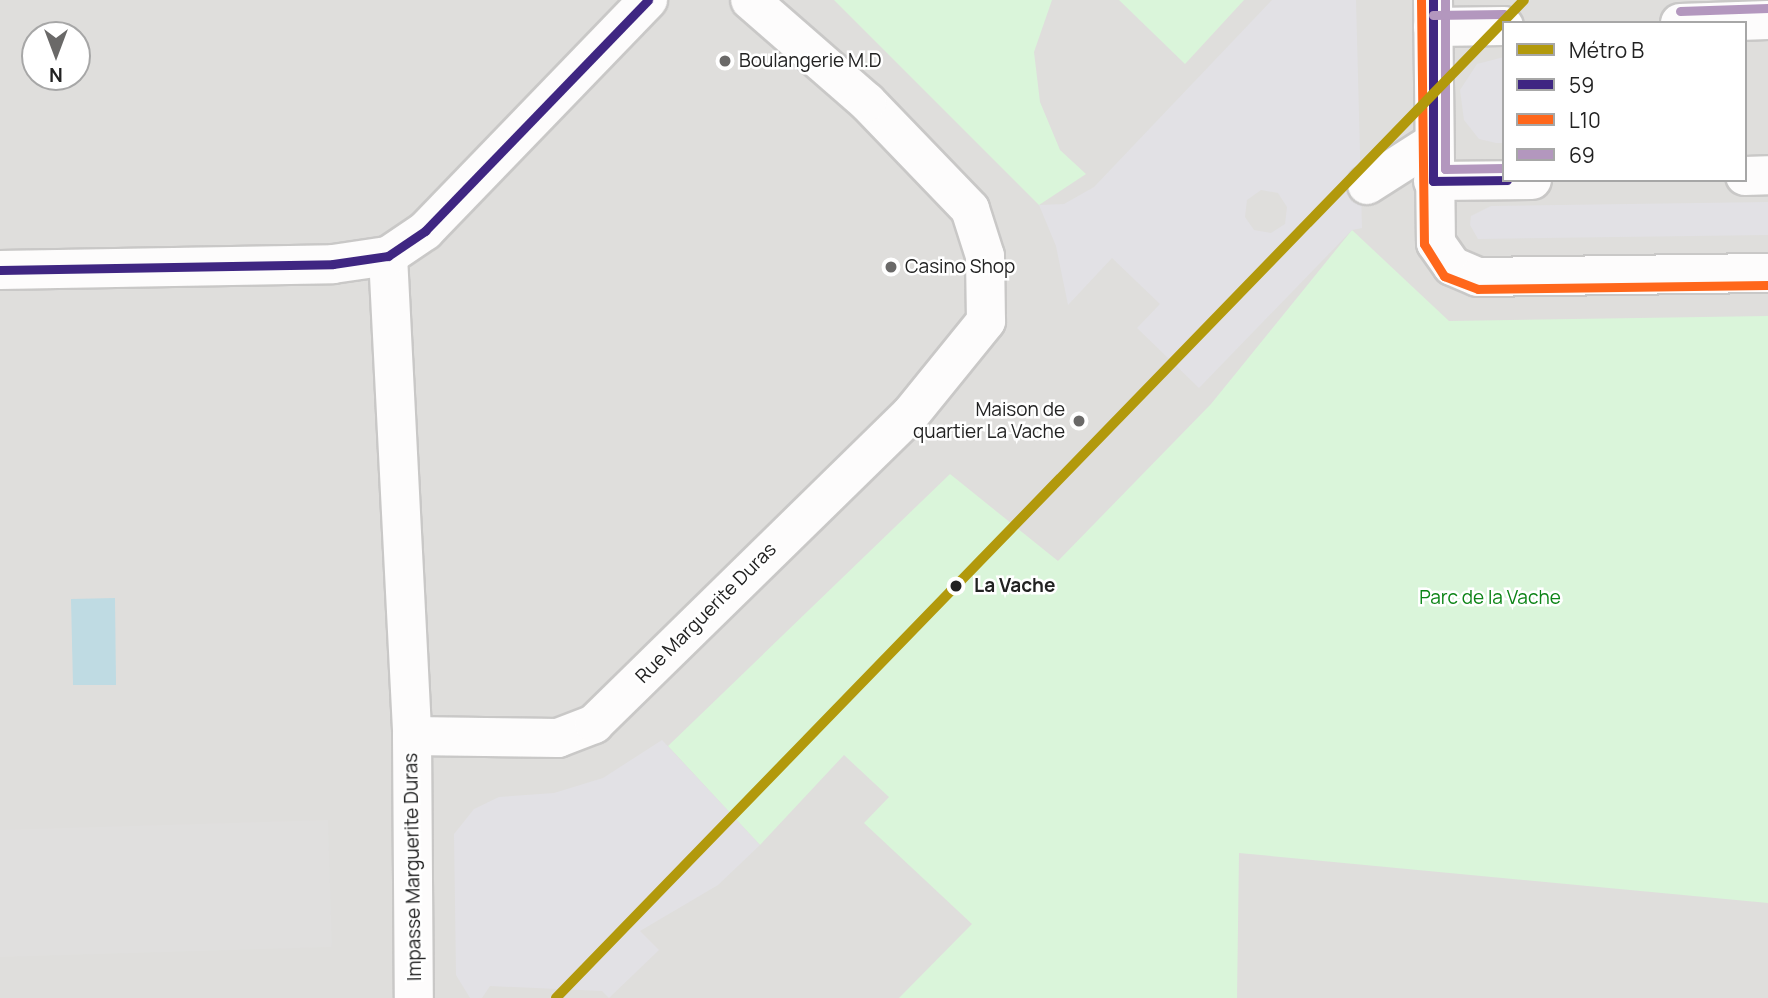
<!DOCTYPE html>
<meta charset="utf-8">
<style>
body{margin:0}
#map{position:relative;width:1768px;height:998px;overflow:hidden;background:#f0eeeb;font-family:Manrope,sans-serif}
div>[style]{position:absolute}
.residential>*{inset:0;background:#dfdedc}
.park>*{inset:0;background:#daf5da}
.parking>*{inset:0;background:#e0dfde}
.plaza>*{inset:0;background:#e2e1e5}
.water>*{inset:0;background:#bfdbe3}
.roads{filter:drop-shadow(2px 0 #c9c8c7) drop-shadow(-2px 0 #c9c8c7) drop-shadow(0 2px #c9c8c7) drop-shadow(0 -2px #c9c8c7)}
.minor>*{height:38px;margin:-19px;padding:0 19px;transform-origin:19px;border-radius:19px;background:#fdfcfc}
.bus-1>*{height:9px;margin:-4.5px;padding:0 4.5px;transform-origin:4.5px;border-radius:4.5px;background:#3f2682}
.bus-2>*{height:9px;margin:-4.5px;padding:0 4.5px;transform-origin:4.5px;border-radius:4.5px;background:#ff671b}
.bus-3>*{height:9px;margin:-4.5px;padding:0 4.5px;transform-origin:4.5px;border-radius:4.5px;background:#b397be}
.metro-1>*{height:10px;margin:-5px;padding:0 5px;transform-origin:5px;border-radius:5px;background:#b2990c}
.dots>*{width:19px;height:19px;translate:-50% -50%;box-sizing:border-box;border:4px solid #fff;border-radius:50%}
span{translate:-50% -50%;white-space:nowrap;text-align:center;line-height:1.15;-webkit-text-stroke:5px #fff;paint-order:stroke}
.poi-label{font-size:19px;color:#222}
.left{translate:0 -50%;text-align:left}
.right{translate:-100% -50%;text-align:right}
.stop-label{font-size:19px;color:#222;font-weight:700}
.park-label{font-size:19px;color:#0c8416}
.street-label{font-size:19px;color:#222}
.legend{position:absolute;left:1502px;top:21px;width:245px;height:161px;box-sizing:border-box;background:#fff;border:2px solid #a7a7a7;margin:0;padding:9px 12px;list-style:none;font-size:21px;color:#222}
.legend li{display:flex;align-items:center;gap:14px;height:35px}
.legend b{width:35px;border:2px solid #a7a7a7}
.north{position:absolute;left:21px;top:21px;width:70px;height:70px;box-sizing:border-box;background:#fff;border:2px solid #a7a7a7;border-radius:50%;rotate:180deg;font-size:19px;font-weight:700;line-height:28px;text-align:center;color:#222}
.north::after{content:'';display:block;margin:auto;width:24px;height:32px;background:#6a6968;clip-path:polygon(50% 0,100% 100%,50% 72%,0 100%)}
</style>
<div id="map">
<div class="residential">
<div style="clip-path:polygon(evenodd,0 0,1768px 0,1768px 998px,0 998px,0 0,1504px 23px,1745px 23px,1745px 180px,1504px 180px,1504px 23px,0 0,35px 35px,77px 35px,77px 77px,35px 77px,35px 35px)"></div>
</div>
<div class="park">
<div style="clip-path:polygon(834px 0,1052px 0,1034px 52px,1040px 102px,1060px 150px,1086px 174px,1039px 205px)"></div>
<div style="clip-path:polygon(1119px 0,1244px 0,1185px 64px)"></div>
<div style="clip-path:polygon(1352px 230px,1449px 321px,1768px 316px,1768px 903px,1239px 853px,1237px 998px,899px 998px,972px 924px,864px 823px,889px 797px,844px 755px,760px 845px,668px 746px,950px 474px,1058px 561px,1211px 404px)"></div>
</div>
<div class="parking">
<div style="clip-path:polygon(328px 820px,332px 947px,0 957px,0 830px)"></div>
</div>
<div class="plaza">
<div style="clip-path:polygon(evenodd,1272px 0,1356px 0,1362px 228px,1352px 230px,1199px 388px,1137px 328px,1160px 304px,1112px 258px,1068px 305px,1056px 246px,1039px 205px,1064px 204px,1094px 187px,1272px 0,1261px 190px,1278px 193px,1287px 207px,1285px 224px,1271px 233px,1254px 230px,1245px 217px,1247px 200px,1261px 190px)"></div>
<div style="clip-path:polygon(1504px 57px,1504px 143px,1496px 143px,1479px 139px,1464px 120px,1460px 90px,1477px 64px)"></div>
<div style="clip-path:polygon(1768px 202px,1768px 235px,1478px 239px,1470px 225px,1471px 216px,1491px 206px)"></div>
<div style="clip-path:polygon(662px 740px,760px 845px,718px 885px,640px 931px,659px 950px,609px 998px,602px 991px,490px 986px,482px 998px,470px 998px,456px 975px,454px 834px,474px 809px,499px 797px,554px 793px,603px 778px)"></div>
</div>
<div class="water">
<div style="clip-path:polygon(115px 598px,116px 685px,73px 685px,71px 599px)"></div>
</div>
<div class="roads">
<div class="minor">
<div style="left:1433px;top:0;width:243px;rotate:89.3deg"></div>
<div style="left:1436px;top:243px;width:28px;rotate:55deg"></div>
<div style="left:1452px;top:266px;width:28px;rotate:23deg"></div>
<div style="left:1478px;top:277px;width:290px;rotate:-0.8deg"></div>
<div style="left:1680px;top:23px;width:88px;rotate:-2deg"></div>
<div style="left:1433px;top:27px;width:71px;rotate:-0.8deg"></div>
<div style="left:1745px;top:176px;width:23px;rotate:-2deg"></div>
<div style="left:1433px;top:181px;width:99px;rotate:-0.6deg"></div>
<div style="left:1367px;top:185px;width:78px;rotate:-32.5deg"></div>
<div style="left:388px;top:256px;width:481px;rotate:87.1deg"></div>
<div style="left:412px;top:736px;width:262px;rotate:89.6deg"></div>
<div style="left:0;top:270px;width:333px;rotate:-1deg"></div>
<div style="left:333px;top:264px;width:56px;rotate:-8.3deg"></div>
<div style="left:388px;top:256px;width:45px;rotate:-34deg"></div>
<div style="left:425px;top:231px;width:321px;rotate:-46deg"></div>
<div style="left:412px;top:736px;width:146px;rotate:0.8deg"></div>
<div style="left:558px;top:738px;width:39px;rotate:-21deg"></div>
<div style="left:594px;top:724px;width:442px;rotate:-44.4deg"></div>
<div style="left:910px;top:415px;width:121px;rotate:-51deg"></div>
<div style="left:986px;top:321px;width:65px;rotate:-90.9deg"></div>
<div style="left:985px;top:256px;width:49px;rotate:-107.7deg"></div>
<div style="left:970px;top:209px;width:149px;rotate:-133.9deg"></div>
<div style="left:867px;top:102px;width:155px;rotate:-138.9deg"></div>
</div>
</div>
<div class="bus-1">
<div style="left:1433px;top:0;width:181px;rotate:90deg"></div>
<div style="left:1433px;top:181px;width:74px;rotate:-0.8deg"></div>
<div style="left:0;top:270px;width:333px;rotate:-1deg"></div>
<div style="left:333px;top:264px;width:56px;rotate:-8.3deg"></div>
<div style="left:388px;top:256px;width:45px;rotate:-34deg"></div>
<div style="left:425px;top:231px;width:321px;rotate:-46deg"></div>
</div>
<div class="bus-2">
<div style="left:1421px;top:0;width:244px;rotate:89.3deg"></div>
<div style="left:1424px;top:244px;width:38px;rotate:58deg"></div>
<div style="left:1444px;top:276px;width:36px;rotate:21deg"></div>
<div style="left:1478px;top:289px;width:290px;rotate:-0.8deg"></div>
</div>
<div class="bus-3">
<div style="left:1445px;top:0;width:169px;rotate:90deg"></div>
<div style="left:1445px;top:169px;width:59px;rotate:-1deg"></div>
<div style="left:1680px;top:11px;width:88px;rotate:-2deg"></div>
<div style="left:1433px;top:15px;width:71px;rotate:-0.8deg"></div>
</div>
<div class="metro-1">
<div style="left:556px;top:998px;width:1390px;rotate:-45.87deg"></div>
</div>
<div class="dots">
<div style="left:725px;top:61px;background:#6a6968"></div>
<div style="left:891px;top:267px;background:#6a6968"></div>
<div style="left:1079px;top:421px;background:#6a6968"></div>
<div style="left:956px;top:586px;background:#222"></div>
</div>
<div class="poi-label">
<span class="left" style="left:739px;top:61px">Boulangerie M.D</span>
<span class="left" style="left:905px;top:267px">Casino Shop</span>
<span class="right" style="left:1065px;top:421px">Maison de<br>quartier La Vache</span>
</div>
<div class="stop-label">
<span class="left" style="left:974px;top:586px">La Vache</span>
</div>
<div class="park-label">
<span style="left:1490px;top:598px">Parc de la Vache</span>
</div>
<div class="street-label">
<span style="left:706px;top:613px;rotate:-45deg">Rue Marguerite Duras</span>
<span style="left:413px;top:867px;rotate:-91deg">Impasse Marguerite Duras</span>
</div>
<ul class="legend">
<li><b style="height:9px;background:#b2990c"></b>Métro B</li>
<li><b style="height:9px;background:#3f2682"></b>59</li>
<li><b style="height:9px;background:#ff671b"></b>L10</li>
<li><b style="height:9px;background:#b397be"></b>69</li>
</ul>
<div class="north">N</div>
</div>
